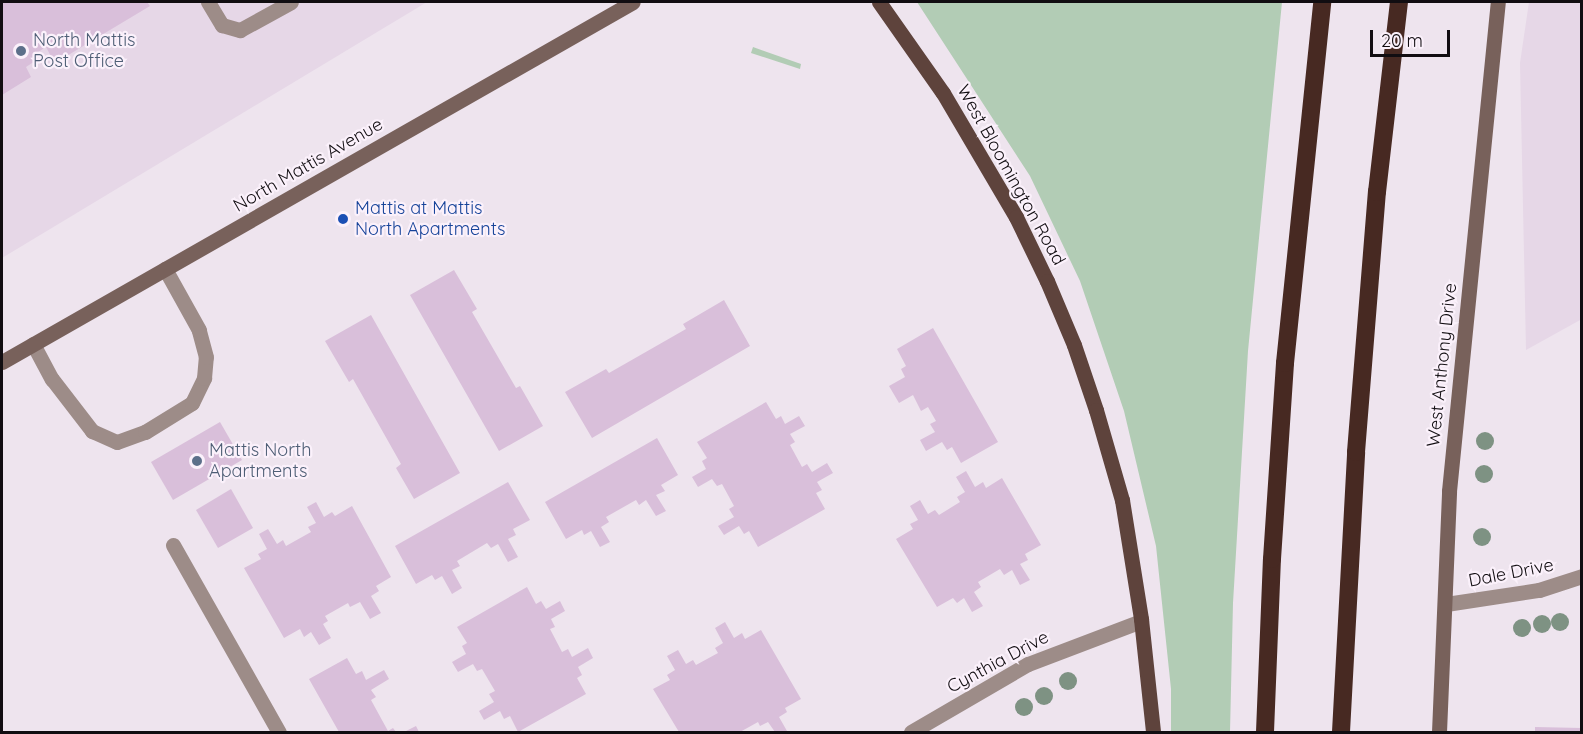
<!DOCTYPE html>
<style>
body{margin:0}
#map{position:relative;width:1583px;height:734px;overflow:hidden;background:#eee4ee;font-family:Quicksand,sans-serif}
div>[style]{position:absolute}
.built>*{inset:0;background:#e6d7e7}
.green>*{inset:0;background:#b2ccb5}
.building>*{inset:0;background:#d9bfda}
.lane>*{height:15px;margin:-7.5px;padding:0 7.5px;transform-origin:7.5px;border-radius:7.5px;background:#9d8c88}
.street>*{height:15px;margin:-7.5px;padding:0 7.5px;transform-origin:7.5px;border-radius:7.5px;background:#9d8c88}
.secondary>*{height:15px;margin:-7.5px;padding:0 7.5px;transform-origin:7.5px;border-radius:7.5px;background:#78615b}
.primary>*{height:15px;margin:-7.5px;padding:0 7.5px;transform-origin:7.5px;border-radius:7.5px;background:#5e433c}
.highway>*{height:18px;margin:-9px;padding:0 9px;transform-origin:9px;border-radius:9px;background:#472922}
.trees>*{width:18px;height:18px;margin:-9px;border-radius:50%;background:#7e9283}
.dots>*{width:16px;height:16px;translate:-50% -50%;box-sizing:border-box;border:3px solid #fbf1fb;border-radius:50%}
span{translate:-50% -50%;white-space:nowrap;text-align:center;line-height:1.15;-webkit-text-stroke:4.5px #fbf1fb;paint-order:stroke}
.service-label{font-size:18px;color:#4e5e75}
.left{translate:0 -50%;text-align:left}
.street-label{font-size:18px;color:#110d11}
.transit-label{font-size:18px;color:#164399}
.frame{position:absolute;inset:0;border:3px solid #110d11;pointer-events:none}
.scale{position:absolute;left:1370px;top:30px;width:80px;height:27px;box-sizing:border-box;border:3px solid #110d11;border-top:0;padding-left:8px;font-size:18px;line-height:21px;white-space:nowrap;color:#110d11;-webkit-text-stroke:4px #fbf1fb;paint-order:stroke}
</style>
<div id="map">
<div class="built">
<div style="clip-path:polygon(2px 2px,427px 2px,2px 258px)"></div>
<div style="clip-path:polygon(1529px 2px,1581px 2px,1582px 319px,1526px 350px,1520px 63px)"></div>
</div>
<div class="green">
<div style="clip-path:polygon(917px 2px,1282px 2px,1248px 351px,1233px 603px,1230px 732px,1171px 732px,1171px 689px,1156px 546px,1124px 411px,1080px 281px,1030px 176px)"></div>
<div style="clip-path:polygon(753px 47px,801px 64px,800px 69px,751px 53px)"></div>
</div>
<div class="building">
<div style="clip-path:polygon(2px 2px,147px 2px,150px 6px,60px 60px,53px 60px,46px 47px,35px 54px,35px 61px,26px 67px,31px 77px,2px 95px)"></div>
<div style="clip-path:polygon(454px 270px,477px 309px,472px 312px,516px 388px,520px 386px,543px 426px,499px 451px,410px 295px)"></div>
<div style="clip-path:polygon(724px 300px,750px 346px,592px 438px,565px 392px,606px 369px,609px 373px,686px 329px,683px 324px)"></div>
<div style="clip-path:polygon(371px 315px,460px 473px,414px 499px,396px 468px,401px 464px,353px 379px,349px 382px,325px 341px)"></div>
<div style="clip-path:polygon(933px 328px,998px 442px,961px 463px,952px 447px,947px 450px,942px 442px,926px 451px,920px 440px,935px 432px,930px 424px,936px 421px,928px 407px,921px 411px,913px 395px,899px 403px,889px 386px,905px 377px,901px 369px,906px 366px,897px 349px)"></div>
<div style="clip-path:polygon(766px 402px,776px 419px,781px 416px,785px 424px,799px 416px,805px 426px,790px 434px,795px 442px,790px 445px,802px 467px,807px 464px,812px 472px,827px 463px,833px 473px,817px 482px,822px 490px,816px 493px,825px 509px,758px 547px,749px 531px,744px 534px,739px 526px,724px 535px,718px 526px,734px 517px,729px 509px,734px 506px,722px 484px,717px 486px,712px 479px,698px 487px,692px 477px,706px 469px,702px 461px,707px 458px,697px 442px)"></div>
<div style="clip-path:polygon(220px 422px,242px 460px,173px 500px,151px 462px)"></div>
<div style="clip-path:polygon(657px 438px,678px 475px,661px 485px,665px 491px,656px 495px,666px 511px,656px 516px,646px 500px,639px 505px,636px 500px,606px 517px,609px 522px,601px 527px,610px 542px,600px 547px,591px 531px,584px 535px,582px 530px,566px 539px,545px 502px)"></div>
<div style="clip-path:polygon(966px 471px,975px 487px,983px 482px,986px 488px,1002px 478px,1041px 545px,1025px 554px,1028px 560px,1020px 564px,1030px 580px,1020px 585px,1012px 570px,1004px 575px,1000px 569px,978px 582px,981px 587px,974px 592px,983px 606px,972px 612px,964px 598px,957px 603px,953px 598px,937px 607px,896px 539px,913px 529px,910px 524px,918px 520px,910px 506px,920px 500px,928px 514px,935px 510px,939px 515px,960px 502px,957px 497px,965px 492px,956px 477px)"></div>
<div style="clip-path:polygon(508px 482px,530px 520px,513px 529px,516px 535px,508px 539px,518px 557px,508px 562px,498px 544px,491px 548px,487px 543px,457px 561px,460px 566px,452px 570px,462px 588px,452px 594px,442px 576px,435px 580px,432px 575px,416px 584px,395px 546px)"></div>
<div style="clip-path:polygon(231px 489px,253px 528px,218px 548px,196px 510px)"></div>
<div style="clip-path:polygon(316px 502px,324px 517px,332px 512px,335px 516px,352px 506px,391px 577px,376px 586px,379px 591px,371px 596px,381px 613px,370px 619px,360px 602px,350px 607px,348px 603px,325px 616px,328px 621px,323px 624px,331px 638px,319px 645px,311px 632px,304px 637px,300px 629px,284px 638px,244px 568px,261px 559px,258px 554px,267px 549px,259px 534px,268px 529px,277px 544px,283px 540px,286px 546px,311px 532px,308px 527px,316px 523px,307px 507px)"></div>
<div style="clip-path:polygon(527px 587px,536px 604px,541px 601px,546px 609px,560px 601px,565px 611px,551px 619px,555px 627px,550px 629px,562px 652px,568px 649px,572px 657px,588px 648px,593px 658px,578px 667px,582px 675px,577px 678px,586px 694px,518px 732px,510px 716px,504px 719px,500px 711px,484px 720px,479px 711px,494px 702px,489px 694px,495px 691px,482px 669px,477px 671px,473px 664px,458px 672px,452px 662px,466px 654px,462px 646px,467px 643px,457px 627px)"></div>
<div style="clip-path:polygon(725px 622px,734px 638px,742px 633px,745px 639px,761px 630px,801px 699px,785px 708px,787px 712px,779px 717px,787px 731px,785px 732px,775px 732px,768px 722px,760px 726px,758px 722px,740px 732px,679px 732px,653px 689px,670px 680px,667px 675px,675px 670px,667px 656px,678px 650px,686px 664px,693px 660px,696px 665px,718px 653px,715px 648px,723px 643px,715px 628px)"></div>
<div style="clip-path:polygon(347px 658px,356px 674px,362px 671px,366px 680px,384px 670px,389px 679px,371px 690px,376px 697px,371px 700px,388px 731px,393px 728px,396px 732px,339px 732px,309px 679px)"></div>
<div style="clip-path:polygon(416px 726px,419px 732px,404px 732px)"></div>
<div style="clip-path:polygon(1535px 727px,1582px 728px,1582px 732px,1535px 732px)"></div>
</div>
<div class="lane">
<div style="left:208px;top:2px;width:27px;rotate:59deg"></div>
<div style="left:222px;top:25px;width:19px;rotate:16deg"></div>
<div style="left:240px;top:30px;width:58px;rotate:-28.8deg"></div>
<div style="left:33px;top:344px;width:40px;rotate:62deg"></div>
<div style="left:52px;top:379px;width:66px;rotate:52.4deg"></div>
<div style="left:92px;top:431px;width:27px;rotate:24deg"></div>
<div style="left:117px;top:442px;width:30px;rotate:-20deg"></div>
<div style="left:145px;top:432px;width:55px;rotate:-31.7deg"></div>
<div style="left:192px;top:403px;width:28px;rotate:-64deg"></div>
<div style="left:204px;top:378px;width:21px;rotate:-85deg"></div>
<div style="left:206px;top:357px;width:28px;rotate:-105deg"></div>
<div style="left:199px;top:330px;width:70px;rotate:-119.1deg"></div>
<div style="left:173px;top:545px;width:215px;rotate:60.5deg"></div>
</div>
<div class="street">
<div style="left:1446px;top:604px;width:94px;rotate:-8.6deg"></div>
<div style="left:1539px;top:590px;width:45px;rotate:-18deg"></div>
<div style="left:911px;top:732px;width:135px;rotate:-30.2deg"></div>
<div style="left:1028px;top:664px;width:121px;rotate:-20.8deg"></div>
</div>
<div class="secondary">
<div style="left:2px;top:362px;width:726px;rotate:-29.71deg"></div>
<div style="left:1439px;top:732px;width:241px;rotate:-87.6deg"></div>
<div style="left:1449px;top:491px;width:491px;rotate:-84.3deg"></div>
</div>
<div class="primary">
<div style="left:879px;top:2px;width:111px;rotate:54.9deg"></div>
<div style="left:943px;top:93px;width:144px;rotate:59.5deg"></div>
<div style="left:1016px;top:217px;width:71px;rotate:64.2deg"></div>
<div style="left:1047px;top:281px;width:69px;rotate:67.1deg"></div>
<div style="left:1074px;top:345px;width:69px;rotate:71.3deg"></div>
<div style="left:1096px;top:410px;width:94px;rotate:73.9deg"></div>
<div style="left:1122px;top:500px;width:121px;rotate:80.9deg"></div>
<div style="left:1141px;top:619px;width:114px;rotate:83.9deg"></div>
</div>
<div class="highway">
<div style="left:1265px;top:732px;width:173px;rotate:-87.7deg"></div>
<div style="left:1272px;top:559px;width:196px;rotate:-86.2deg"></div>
<div style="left:1285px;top:363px;width:363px;rotate:-84.1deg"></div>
<div style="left:1341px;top:732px;width:280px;rotate:-86.9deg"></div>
<div style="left:1356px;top:452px;width:261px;rotate:-85.4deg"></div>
<div style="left:1377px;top:192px;width:191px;rotate:-83.4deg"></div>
</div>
<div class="trees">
<div style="left:1485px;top:441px"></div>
<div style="left:1484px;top:474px"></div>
<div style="left:1482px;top:537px"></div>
<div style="left:1560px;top:622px"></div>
<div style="left:1542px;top:624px"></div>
<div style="left:1522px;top:628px"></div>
<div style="left:1068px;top:681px"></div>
<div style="left:1044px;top:696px"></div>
<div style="left:1024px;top:707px"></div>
</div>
<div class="dots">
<div style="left:21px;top:51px;background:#5c6f8a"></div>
<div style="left:343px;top:219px;background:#1a4fb4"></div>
<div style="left:197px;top:461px;background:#5c6f8a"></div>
</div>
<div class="service-label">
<span class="left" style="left:33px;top:51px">North Mattis<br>Post Office</span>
<span class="left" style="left:209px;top:461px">Mattis North<br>Apartments</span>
</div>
<div class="street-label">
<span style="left:308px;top:165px;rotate:-30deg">North Mattis Avenue</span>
<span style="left:1011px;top:175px;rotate:61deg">West Bloomington Road</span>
<span style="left:1442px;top:365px;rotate:-84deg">West Anthony Drive</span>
<span style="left:1511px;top:573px;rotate:-11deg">Dale Drive</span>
<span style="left:998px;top:662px;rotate:-28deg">Cynthia Drive</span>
</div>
<div class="transit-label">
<span class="left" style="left:355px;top:219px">Mattis at Mattis<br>North Apartments</span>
</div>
<div class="frame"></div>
<div class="scale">20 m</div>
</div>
